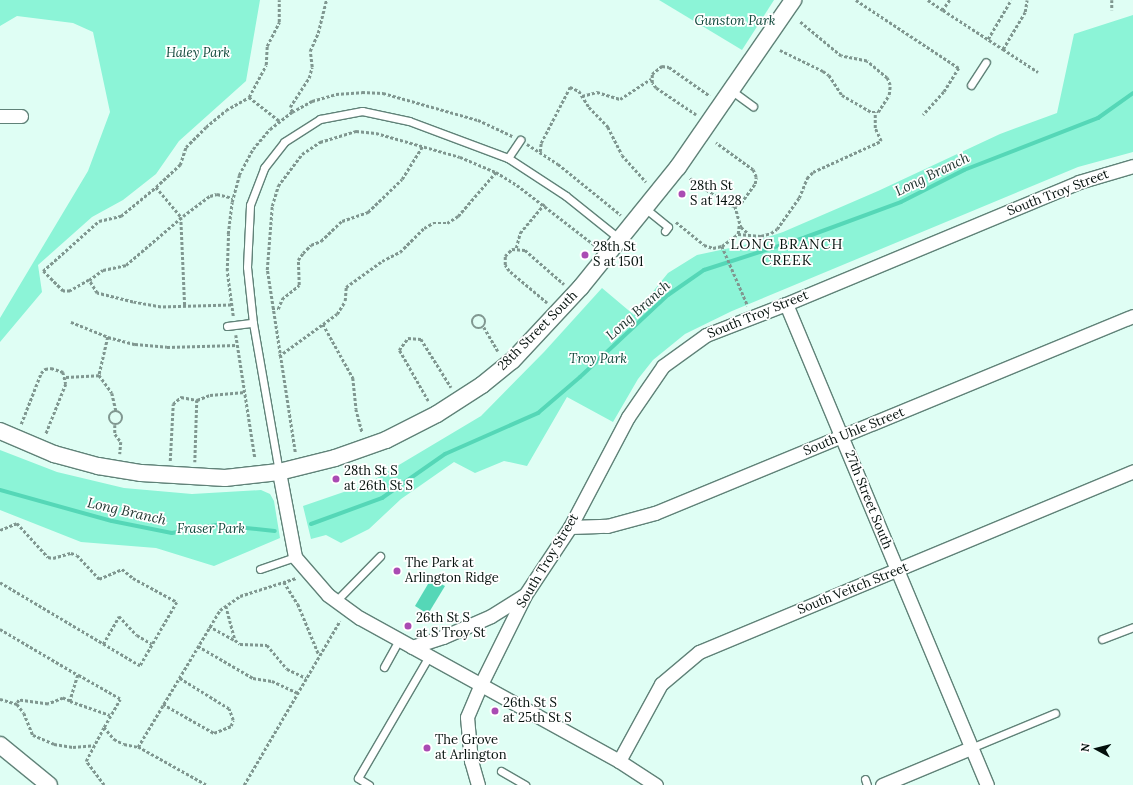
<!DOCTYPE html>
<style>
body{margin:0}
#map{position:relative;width:1133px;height:785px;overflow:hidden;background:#dffef4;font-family:Lora,serif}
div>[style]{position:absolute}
.green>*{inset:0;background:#8cf4d7}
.water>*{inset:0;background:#55d7b7}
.stream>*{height:4px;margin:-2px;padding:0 2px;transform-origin:2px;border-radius:2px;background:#55d7b7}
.path>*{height:2.5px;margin-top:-1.25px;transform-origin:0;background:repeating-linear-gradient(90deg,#809790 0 3px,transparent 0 5px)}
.path>.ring{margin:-1.25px;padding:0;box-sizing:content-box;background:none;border:2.5px solid #809790;border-radius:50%}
.roads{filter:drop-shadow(1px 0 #608278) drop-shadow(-1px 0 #608278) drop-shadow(0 1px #608278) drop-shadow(0 -1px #608278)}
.service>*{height:7px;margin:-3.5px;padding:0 3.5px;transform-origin:3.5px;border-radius:3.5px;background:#fff}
.minor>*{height:13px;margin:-6.5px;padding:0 6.5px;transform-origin:6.5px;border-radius:6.5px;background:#fff}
.tertiary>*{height:16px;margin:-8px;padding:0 8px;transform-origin:8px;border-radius:8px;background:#fff}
.dots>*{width:11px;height:11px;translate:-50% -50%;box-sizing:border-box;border:2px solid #fff;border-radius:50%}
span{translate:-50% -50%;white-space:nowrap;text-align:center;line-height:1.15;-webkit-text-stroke:3.5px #fff;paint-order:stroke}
.park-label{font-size:13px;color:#0e473a;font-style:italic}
.poi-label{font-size:13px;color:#04100c}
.left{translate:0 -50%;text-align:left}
.street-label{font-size:13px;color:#04100c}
.water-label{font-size:14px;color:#1e342e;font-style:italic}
.neighbourhood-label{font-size:14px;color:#04100c;letter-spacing:1px}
.north{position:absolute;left:1077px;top:729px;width:40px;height:40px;-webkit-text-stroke:3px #fff;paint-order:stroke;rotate:277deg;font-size:11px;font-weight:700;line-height:16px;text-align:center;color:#04100c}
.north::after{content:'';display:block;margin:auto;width:14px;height:18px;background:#04100c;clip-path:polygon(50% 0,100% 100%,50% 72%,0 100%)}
</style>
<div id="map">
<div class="green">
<div style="clip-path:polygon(0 0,260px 0,246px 81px,179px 141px,156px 174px,123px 200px,92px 217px,38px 265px,42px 292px,0 342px,0 318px,88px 171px,110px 112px,93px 32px,73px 23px,17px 16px,0 26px)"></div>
<div style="clip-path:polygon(659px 0,774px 0,742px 50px)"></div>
<div style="clip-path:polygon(1133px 15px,1133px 152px,1078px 167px,732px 311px,685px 334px,653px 360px,638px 379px,613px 422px,567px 397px,527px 466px,504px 461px,475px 473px,454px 462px,401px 499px,369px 529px,341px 543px,326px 535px,311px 539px,303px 506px,367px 484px,481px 416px,544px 352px,602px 288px,634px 315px,668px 273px,697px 255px,744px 245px,783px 232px,878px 191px,1000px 134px,1057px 113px,1074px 34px)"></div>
<div style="clip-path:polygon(0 450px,57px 472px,124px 488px,192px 494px,261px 490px,270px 494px,274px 501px,280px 538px,214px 566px,156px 548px,81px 542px,0 510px)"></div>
</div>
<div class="water">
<div style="clip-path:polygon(431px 579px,445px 586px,428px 614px,415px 606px)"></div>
</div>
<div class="stream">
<div style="left:0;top:490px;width:116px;rotate:15.5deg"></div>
<div style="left:112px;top:521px;width:61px;rotate:11.3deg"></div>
<div style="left:172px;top:533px;width:45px;rotate:-10.3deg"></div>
<div style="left:216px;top:525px;width:59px;rotate:5.8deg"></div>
<div style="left:311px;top:524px;width:76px;rotate:-20.1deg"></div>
<div style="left:382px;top:498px;width:77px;rotate:-34.9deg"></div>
<div style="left:445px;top:454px;width:102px;rotate:-23.8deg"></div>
<div style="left:538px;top:413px;width:55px;rotate:-40.6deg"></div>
<div style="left:580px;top:377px;width:120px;rotate:-43deg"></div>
<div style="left:668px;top:295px;width:44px;rotate:-34.8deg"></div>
<div style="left:704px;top:270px;width:107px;rotate:-17.9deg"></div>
<div style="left:806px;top:237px;width:101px;rotate:-20.2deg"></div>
<div style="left:901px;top:202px;width:71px;rotate:-26.9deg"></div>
<div style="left:964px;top:170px;width:144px;rotate:-21.2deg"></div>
<div style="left:1098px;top:118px;width:43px;rotate:-35.5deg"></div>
</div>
<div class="path">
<div style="left:856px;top:0;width:123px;rotate:33.4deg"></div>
<div style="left:959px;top:68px;width:28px;rotate:122deg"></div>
<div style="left:944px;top:92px;width:31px;rotate:132deg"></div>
<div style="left:928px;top:0;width:18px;rotate:34deg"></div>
<div style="left:950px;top:0;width:12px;rotate:125deg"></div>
<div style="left:943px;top:10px;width:72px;rotate:33deg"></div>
<div style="left:1003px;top:49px;width:43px;rotate:-59.3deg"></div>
<div style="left:1025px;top:12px;width:12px;rotate:-81deg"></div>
<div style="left:1112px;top:0;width:10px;rotate:90deg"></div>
<div style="left:988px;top:39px;width:45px;rotate:-59.5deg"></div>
<div style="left:1003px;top:49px;width:42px;rotate:33.3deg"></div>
<div style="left:780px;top:50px;width:48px;rotate:26deg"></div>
<div style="left:823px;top:71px;width:7px;rotate:34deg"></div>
<div style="left:829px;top:75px;width:24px;rotate:57deg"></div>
<div style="left:842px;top:95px;width:34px;rotate:30deg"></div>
<div style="left:872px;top:112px;width:6px"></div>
<div style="left:878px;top:112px;width:20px;rotate:-57deg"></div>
<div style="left:889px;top:95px;width:10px;rotate:-84deg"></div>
<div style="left:890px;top:85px;width:8px;rotate:-113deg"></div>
<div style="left:887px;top:78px;width:26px;rotate:-140deg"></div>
<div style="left:867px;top:61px;width:26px;rotate:-169deg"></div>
<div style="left:841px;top:56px;width:55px;rotate:-140.2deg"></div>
<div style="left:582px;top:96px;width:16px;rotate:-15deg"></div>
<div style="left:597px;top:92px;width:24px;rotate:17deg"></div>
<div style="left:620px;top:99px;width:37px;rotate:-33deg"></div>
<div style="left:249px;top:97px;width:36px;rotate:-62deg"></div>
<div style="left:266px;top:65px;width:19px;rotate:-87deg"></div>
<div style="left:267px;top:46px;width:27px;rotate:-63deg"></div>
<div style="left:279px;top:22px;width:22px;rotate:-90deg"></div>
<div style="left:292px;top:112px;width:5px;rotate:-112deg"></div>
<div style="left:290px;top:107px;width:35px;rotate:-57deg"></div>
<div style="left:309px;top:78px;width:11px;rotate:-75deg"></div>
<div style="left:312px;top:67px;width:16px;rotate:-97deg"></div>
<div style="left:310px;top:51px;width:20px;rotate:-66deg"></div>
<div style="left:318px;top:33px;width:34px;rotate:-76deg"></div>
<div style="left:696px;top:115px;width:48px;rotate:-146deg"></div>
<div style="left:656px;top:88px;width:6px;rotate:-129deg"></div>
<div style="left:652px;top:83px;width:9px;rotate:-90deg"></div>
<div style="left:652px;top:74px;width:13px;rotate:-39deg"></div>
<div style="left:662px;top:66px;width:7px;rotate:8deg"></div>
<div style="left:669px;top:67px;width:50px;rotate:35.3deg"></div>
<div style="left:527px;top:144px;width:37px;rotate:33deg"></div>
<div style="left:558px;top:164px;width:81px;rotate:39deg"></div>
<div style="left:540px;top:152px;width:9px;rotate:-84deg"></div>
<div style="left:541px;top:143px;width:63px;rotate:-62.6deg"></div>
<div style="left:570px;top:87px;width:10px;rotate:24deg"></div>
<div style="left:579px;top:91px;width:19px;rotate:58deg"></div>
<div style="left:589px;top:107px;width:28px;rotate:46deg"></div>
<div style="left:608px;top:127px;width:31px;rotate:63deg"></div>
<div style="left:622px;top:155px;width:36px;rotate:48deg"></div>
<div style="left:690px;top:178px;width:45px;rotate:35.1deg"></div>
<div style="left:727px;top:204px;width:8px;rotate:14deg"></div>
<div style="left:735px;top:206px;width:7px;rotate:-27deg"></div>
<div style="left:741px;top:203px;width:24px;rotate:-54deg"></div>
<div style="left:755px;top:184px;width:7px;rotate:-82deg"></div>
<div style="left:756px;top:177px;width:8px;rotate:-113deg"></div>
<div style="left:753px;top:170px;width:46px;rotate:-143.9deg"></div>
<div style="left:156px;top:187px;width:33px;rotate:-43deg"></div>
<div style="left:180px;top:165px;width:19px;rotate:-72deg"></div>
<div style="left:186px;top:147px;width:28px;rotate:-45deg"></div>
<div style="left:206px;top:127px;width:26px;rotate:-40deg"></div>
<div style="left:226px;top:110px;width:26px;rotate:-29deg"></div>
<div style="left:249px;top:97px;width:39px;rotate:38deg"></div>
<div style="left:735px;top:206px;width:22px;rotate:74deg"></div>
<div style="left:741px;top:227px;width:9px;rotate:41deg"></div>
<div style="left:676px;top:222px;width:36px;rotate:39deg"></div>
<div style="left:704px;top:245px;width:9px;rotate:18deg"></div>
<div style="left:713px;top:248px;width:9px;rotate:-13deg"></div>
<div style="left:722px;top:246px;width:20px;rotate:-37deg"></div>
<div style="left:738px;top:234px;width:23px;rotate:5deg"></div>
<div style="left:761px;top:236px;width:10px;rotate:-17deg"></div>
<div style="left:771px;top:233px;width:7px;rotate:-34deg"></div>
<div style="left:777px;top:229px;width:38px;rotate:-55deg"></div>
<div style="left:799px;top:198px;width:22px;rotate:-68deg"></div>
<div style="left:807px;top:178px;width:8px;rotate:-45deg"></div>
<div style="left:813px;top:172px;width:75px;rotate:-24.5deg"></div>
<div style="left:881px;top:141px;width:14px;rotate:-115deg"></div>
<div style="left:875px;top:128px;width:16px;rotate:-90deg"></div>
<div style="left:738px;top:234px;width:9px;rotate:-84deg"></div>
<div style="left:722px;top:246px;width:65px;rotate:66.6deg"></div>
<div style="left:516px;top:248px;width:16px;rotate:-75deg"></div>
<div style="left:520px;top:233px;width:38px;rotate:-50deg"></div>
<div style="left:89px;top:280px;width:22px;rotate:150deg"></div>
<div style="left:70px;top:291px;width:7px;rotate:180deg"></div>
<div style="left:63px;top:291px;width:28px;rotate:-135deg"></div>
<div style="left:43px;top:271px;width:75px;rotate:-41.8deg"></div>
<div style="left:99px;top:221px;width:23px;rotate:-13deg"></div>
<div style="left:121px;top:216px;width:45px;rotate:-39.6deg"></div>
<div style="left:156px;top:187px;width:39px;rotate:50deg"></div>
<div style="left:181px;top:217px;width:90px;rotate:87.5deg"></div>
<div style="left:547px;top:303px;width:50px;rotate:-139.9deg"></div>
<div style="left:509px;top:271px;width:7px;rotate:-124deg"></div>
<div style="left:505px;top:265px;width:9px;rotate:-90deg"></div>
<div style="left:505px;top:256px;width:10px;rotate:-45deg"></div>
<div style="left:512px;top:249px;width:13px;rotate:4deg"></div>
<div style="left:525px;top:250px;width:52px;rotate:41.1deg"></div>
<div style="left:231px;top:305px;width:70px;rotate:178.4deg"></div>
<div style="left:161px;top:307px;width:28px;rotate:-170deg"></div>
<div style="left:133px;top:302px;width:37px;rotate:-166deg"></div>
<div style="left:97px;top:293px;width:15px;rotate:-122deg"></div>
<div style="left:89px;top:280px;width:17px;rotate:-36deg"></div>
<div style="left:103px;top:270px;width:24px;rotate:-12deg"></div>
<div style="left:126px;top:265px;width:75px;rotate:-40.7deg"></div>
<div style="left:183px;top:216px;width:34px;rotate:-37deg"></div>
<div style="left:210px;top:196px;width:7px;rotate:-16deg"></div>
<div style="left:217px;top:194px;width:16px;rotate:14deg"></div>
<div style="left:272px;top:309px;width:6px"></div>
<div style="left:278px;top:309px;width:11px;rotate:-68deg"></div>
<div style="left:282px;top:299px;width:22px;rotate:-39deg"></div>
<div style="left:299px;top:285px;width:25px;rotate:-92deg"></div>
<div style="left:298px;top:260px;width:9px;rotate:-54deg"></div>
<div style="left:303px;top:253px;width:11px;rotate:-45deg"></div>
<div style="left:311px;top:245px;width:11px;rotate:-22deg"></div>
<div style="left:321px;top:241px;width:29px;rotate:-44deg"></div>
<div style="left:342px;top:221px;width:28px;rotate:-19deg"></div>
<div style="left:368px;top:212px;width:47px;rotate:-44.1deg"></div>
<div style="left:402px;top:179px;width:39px;rotate:-58deg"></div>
<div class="ring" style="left:472px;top:315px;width:11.5px;height:11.5px"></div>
<div style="left:233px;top:316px;width:45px;rotate:-97.6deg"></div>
<div style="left:227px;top:271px;width:37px;rotate:-88deg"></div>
<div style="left:228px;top:234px;width:32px;rotate:-83deg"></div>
<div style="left:232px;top:202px;width:28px;rotate:-75deg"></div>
<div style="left:239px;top:175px;width:30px;rotate:-62deg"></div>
<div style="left:253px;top:149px;width:26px;rotate:-50deg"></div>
<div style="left:270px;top:129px;width:28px;rotate:-38deg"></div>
<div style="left:292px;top:112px;width:23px;rotate:-29deg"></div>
<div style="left:312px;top:101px;width:25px;rotate:-16deg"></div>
<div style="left:336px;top:94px;width:26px;rotate:-4deg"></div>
<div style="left:362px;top:92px;width:21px;rotate:3deg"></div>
<div style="left:383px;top:93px;width:99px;rotate:15.9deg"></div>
<div style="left:478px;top:120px;width:38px;rotate:25deg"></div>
<div style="left:71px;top:322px;width:40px;rotate:22deg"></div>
<div style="left:108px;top:337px;width:28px;rotate:15deg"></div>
<div style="left:135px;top:344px;width:32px;rotate:5deg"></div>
<div style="left:167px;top:347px;width:70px;rotate:-1.6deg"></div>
<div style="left:323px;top:324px;width:17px;rotate:-36deg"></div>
<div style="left:337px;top:314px;width:15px;rotate:-58deg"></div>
<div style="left:345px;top:301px;width:14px;rotate:-86deg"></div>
<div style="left:346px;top:287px;width:44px;rotate:-35.8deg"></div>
<div style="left:382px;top:261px;width:20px;rotate:-27deg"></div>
<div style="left:400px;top:252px;width:34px;rotate:-45deg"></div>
<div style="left:424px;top:228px;width:10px;rotate:-29deg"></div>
<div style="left:433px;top:223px;width:14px"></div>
<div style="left:447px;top:223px;width:13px;rotate:-32deg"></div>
<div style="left:458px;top:216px;width:58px;rotate:-49.2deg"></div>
<div style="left:484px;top:327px;width:28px;rotate:60deg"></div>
<div style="left:236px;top:335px;width:124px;rotate:81.2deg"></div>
<div style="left:108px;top:337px;width:39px;rotate:103deg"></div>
<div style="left:99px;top:375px;width:22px;rotate:54deg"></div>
<div style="left:112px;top:393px;width:18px;rotate:77deg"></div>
<div style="left:279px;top:356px;width:54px;rotate:-36deg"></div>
<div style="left:323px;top:324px;width:62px;rotate:60.9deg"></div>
<div style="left:353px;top:378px;width:31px;rotate:84deg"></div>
<div style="left:356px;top:409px;width:24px;rotate:75deg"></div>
<div style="left:66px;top:377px;width:33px;rotate:-3deg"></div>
<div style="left:197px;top:400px;width:14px;rotate:-21deg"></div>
<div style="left:210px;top:395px;width:35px;rotate:-5deg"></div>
<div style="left:428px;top:401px;width:59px;rotate:-119.6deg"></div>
<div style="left:399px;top:350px;width:15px;rotate:-53deg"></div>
<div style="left:408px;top:338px;width:13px;rotate:4deg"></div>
<div style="left:421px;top:339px;width:57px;rotate:58deg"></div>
<div class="ring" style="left:109px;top:411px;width:11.5px;height:11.5px"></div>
<div style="left:21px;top:424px;width:55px;rotate:-68.6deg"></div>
<div style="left:41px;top:373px;width:6px;rotate:-45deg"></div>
<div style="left:45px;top:369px;width:6px;rotate:-9deg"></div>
<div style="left:51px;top:368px;width:13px;rotate:18deg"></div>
<div style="left:63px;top:372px;width:12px;rotate:76deg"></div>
<div style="left:66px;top:384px;width:54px;rotate:111.8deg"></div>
<div style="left:115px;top:425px;width:9px;rotate:90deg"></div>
<div style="left:115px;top:434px;width:10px;rotate:53deg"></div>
<div style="left:121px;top:442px;width:12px;rotate:95deg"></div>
<div style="left:295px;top:452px;width:184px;rotate:-98.7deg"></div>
<div style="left:267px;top:270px;width:64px;rotate:-85.5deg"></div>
<div style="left:272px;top:206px;width:21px;rotate:-73deg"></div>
<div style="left:278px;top:186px;width:40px;rotate:-53deg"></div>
<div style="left:302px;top:154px;width:22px;rotate:-34deg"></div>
<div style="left:320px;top:142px;width:38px;rotate:-17deg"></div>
<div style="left:356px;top:131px;width:20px;rotate:6deg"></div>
<div style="left:376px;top:133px;width:87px;rotate:15.9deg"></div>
<div style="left:460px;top:157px;width:39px;rotate:23deg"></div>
<div style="left:496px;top:172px;width:25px;rotate:32deg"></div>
<div style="left:517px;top:185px;width:100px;rotate:37.7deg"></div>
<div style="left:170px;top:461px;width:57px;rotate:-87deg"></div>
<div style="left:173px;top:404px;width:11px;rotate:-41deg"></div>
<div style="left:181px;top:397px;width:16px;rotate:11deg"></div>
<div style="left:197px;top:400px;width:62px;rotate:91.8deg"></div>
<div style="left:0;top:530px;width:18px;rotate:-22deg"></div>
<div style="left:17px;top:523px;width:46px;rotate:47.6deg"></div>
<div style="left:48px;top:557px;width:5px;rotate:11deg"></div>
<div style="left:53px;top:558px;width:19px;rotate:-16deg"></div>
<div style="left:71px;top:553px;width:6px;rotate:18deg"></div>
<div style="left:77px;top:555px;width:33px;rotate:47deg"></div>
<div style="left:99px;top:579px;width:25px;rotate:-23deg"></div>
<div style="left:122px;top:569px;width:14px;rotate:39deg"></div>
<div style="left:133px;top:578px;width:50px;rotate:28.6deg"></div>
<div style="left:177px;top:602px;width:74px;rotate:120deg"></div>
<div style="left:140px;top:666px;width:163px;rotate:-149.3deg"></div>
<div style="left:284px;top:582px;width:26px;rotate:58deg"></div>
<div style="left:298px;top:604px;width:55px;rotate:67.6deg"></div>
<div style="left:226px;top:606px;width:35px;rotate:75deg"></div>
<div style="left:235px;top:640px;width:6px;rotate:39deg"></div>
<div style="left:240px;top:644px;width:27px;rotate:2deg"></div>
<div style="left:267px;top:645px;width:31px;rotate:50deg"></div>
<div style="left:287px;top:669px;width:21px;rotate:25deg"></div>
<div style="left:209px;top:626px;width:29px;rotate:29deg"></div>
<div style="left:0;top:629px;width:91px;rotate:30.5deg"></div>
<div style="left:103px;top:644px;width:32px;rotate:-60deg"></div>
<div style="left:119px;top:616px;width:26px;rotate:47deg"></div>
<div style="left:137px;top:635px;width:17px;rotate:31deg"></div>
<div style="left:198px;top:646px;width:64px;rotate:30.2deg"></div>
<div style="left:253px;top:678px;width:19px;rotate:9deg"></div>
<div style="left:272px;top:681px;width:29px;rotate:25deg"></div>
<div style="left:0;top:699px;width:18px;rotate:16deg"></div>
<div style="left:70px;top:701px;width:8px;rotate:-157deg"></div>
<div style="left:63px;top:698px;width:16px;rotate:158deg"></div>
<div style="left:48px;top:704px;width:29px;rotate:-172deg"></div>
<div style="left:19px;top:700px;width:4px;rotate:117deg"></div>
<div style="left:17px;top:704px;width:11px;rotate:52deg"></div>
<div style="left:24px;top:713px;width:24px;rotate:68deg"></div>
<div style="left:33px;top:735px;width:23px;rotate:23deg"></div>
<div style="left:54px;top:744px;width:19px;rotate:9deg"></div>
<div style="left:73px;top:747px;width:21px;rotate:-5deg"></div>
<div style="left:163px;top:704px;width:59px;rotate:29.6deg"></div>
<div style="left:214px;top:733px;width:18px;rotate:-22deg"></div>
<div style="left:231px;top:726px;width:6px;rotate:-72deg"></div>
<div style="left:233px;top:720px;width:12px;rotate:-110deg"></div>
<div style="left:229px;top:709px;width:59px;rotate:-148.2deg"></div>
<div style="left:104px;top:727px;width:32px;rotate:-60deg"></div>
<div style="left:120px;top:699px;width:48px;rotate:-150.3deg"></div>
<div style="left:78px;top:675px;width:27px;rotate:107deg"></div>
<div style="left:70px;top:701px;width:42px;rotate:19.3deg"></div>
<div style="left:104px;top:785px;width:30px;rotate:-127deg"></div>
<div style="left:86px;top:761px;width:38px;rotate:-62deg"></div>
<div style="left:104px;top:727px;width:16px;rotate:50deg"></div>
<div style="left:114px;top:739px;width:11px;rotate:27deg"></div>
<div style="left:124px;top:744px;width:14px;rotate:12deg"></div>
<div style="left:206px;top:785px;width:78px;rotate:-150.8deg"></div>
<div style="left:138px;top:747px;width:160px;rotate:-59.1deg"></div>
<div style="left:220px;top:610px;width:24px;rotate:-35deg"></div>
<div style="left:240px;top:596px;width:59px;rotate:-17.8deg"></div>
<div style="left:244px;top:785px;width:190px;rotate:-59.7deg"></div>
</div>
<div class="roads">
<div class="service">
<div style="left:971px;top:85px;width:27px;rotate:-57deg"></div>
<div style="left:732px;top:91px;width:26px;rotate:36deg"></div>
<div style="left:508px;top:158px;width:22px;rotate:-56deg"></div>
<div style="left:646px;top:209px;width:28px;rotate:39deg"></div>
<div style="left:668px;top:227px;width:5px;rotate:127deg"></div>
<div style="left:227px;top:326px;width:26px;rotate:-7deg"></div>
<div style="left:279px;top:472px;width:151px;rotate:-99.9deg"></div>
<div style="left:253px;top:323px;width:56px;rotate:-96.1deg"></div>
<div style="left:247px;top:267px;width:62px;rotate:-87.2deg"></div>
<div style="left:250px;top:205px;width:40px;rotate:-69deg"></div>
<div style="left:264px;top:168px;width:33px;rotate:-52deg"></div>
<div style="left:284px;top:142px;width:43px;rotate:-32.6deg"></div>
<div style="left:320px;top:119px;width:43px;rotate:-10.8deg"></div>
<div style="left:362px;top:111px;width:48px;rotate:12deg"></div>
<div style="left:409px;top:121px;width:106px;rotate:20.5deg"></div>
<div style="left:508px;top:158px;width:69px;rotate:33.2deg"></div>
<div style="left:566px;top:196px;width:70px;rotate:38.7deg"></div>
<div style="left:260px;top:569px;width:37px;rotate:-19deg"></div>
<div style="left:336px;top:601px;width:63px;rotate:-45.6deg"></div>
<div style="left:1102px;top:639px;width:33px;rotate:-21deg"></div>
<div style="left:384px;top:667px;width:31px;rotate:-61deg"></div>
<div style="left:971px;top:748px;width:91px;rotate:-22.6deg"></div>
<div style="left:501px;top:771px;width:28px;rotate:30deg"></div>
<div style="left:865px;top:779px;width:6px;rotate:72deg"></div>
<div style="left:369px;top:785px;width:13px;rotate:-148deg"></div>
<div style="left:358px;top:778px;width:141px;rotate:-59.8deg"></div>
</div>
<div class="minor">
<div style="left:0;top:116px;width:21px"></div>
<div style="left:786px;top:304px;width:521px;rotate:67.32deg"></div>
<div style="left:279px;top:472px;width:86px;rotate:79.3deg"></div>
<div style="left:295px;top:557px;width:50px;rotate:49deg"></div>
<div style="left:328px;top:595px;width:39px;rotate:36deg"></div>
<div style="left:360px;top:618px;width:296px;rotate:28.9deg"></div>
<div style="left:619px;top:761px;width:44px;rotate:33deg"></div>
<div style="left:570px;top:527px;width:37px;rotate:-2deg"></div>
<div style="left:607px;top:526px;width:50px;rotate:-15.2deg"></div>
<div style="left:655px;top:513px;width:517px;rotate:-22.4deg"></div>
<div style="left:412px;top:647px;width:33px;rotate:-18deg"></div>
<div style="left:443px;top:637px;width:52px;rotate:-23.6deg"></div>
<div style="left:491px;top:616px;width:40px;rotate:-32deg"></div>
<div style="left:619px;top:761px;width:88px;rotate:-61.4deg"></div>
<div style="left:661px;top:684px;width:50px;rotate:-40.1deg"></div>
<div style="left:699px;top:652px;width:470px;rotate:-22.6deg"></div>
<div style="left:478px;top:785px;width:25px;rotate:-106deg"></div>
<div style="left:471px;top:761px;width:44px;rotate:-95.2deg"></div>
<div style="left:467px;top:717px;width:36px;rotate:-67deg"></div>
<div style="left:481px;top:684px;width:99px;rotate:-63.7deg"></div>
<div style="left:525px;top:595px;width:82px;rotate:-56.5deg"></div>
<div style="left:570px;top:527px;width:124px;rotate:-62.2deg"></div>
<div style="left:628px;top:417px;width:62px;rotate:-55.5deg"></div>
<div style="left:663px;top:366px;width:53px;rotate:-35.8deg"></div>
<div style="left:706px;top:335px;width:86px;rotate:-21.2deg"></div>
<div style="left:786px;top:304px;width:317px;rotate:-22.6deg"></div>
<div style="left:1079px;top:182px;width:56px;rotate:-16.5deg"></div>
<div style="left:882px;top:785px;width:96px;rotate:-22.6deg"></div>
</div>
<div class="tertiary">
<div style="left:0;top:431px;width:59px;rotate:23.1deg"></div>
<div style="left:54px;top:454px;width:46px;rotate:15.3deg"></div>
<div style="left:98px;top:466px;width:44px;rotate:9.2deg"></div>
<div style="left:141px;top:473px;width:84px;rotate:3.4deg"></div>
<div style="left:225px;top:478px;width:54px;rotate:-6.3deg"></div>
<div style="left:279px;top:472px;width:58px;rotate:-14deg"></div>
<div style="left:335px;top:458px;width:54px;rotate:-19.4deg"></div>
<div style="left:386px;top:440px;width:57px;rotate:-27deg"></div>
<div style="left:437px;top:414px;width:54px;rotate:-32.8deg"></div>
<div style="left:482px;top:385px;width:38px;rotate:-39deg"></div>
<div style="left:512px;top:361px;width:101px;rotate:-47deg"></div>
<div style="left:581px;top:287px;width:154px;rotate:-51.1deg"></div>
<div style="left:678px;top:167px;width:203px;rotate:-55.4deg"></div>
<div style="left:0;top:745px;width:63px;rotate:39.2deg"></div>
</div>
</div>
<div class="dots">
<div style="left:682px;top:194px;background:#aa4bb3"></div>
<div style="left:585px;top:255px;background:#aa4bb3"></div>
<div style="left:336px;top:479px;background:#aa4bb3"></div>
<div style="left:397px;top:571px;background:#aa4bb3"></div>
<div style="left:408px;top:626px;background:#aa4bb3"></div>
<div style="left:495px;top:711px;background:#aa4bb3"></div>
<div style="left:427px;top:748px;background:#aa4bb3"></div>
</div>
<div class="park-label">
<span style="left:735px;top:21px">Gunston Park</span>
<span style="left:198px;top:53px">Haley Park</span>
<span style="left:598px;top:359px">Troy Park</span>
<span style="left:211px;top:529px">Fraser Park</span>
</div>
<div class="poi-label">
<span class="left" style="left:690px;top:194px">28th St<br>S at 1428</span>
<span class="left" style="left:593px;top:255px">28th St<br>S at 1501</span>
<span class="left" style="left:344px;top:479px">28th St S<br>at 26th St S</span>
<span class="left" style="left:405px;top:571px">The Park at<br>Arlington Ridge</span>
<span class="left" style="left:416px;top:626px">26th St S<br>at S Troy St</span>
<span class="left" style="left:503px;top:711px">26th St S<br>at 25th St S</span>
<span class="left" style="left:435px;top:748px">The Grove<br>at Arlington</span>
</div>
<div class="street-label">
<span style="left:1058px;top:193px;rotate:-21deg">South Troy Street</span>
<span style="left:758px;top:315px;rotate:-22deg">South Troy Street</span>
<span style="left:538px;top:331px;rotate:-45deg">28th Street South</span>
<span style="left:854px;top:432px;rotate:-22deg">South Uhle Street</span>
<span style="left:868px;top:500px;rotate:68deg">27th Street South</span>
<span style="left:548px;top:561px;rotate:-59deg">South Troy Street</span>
<span style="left:853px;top:589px;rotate:-22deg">South Veitch Street</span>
</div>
<div class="water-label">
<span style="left:932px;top:174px;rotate:-26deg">Long Branch</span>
<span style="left:638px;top:310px;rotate:-42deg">Long Branch</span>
<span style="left:127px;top:511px;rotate:13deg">Long Branch</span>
</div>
<div class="neighbourhood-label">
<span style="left:787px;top:252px">LONG BRANCH<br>CREEK</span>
</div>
<div class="north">N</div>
</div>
